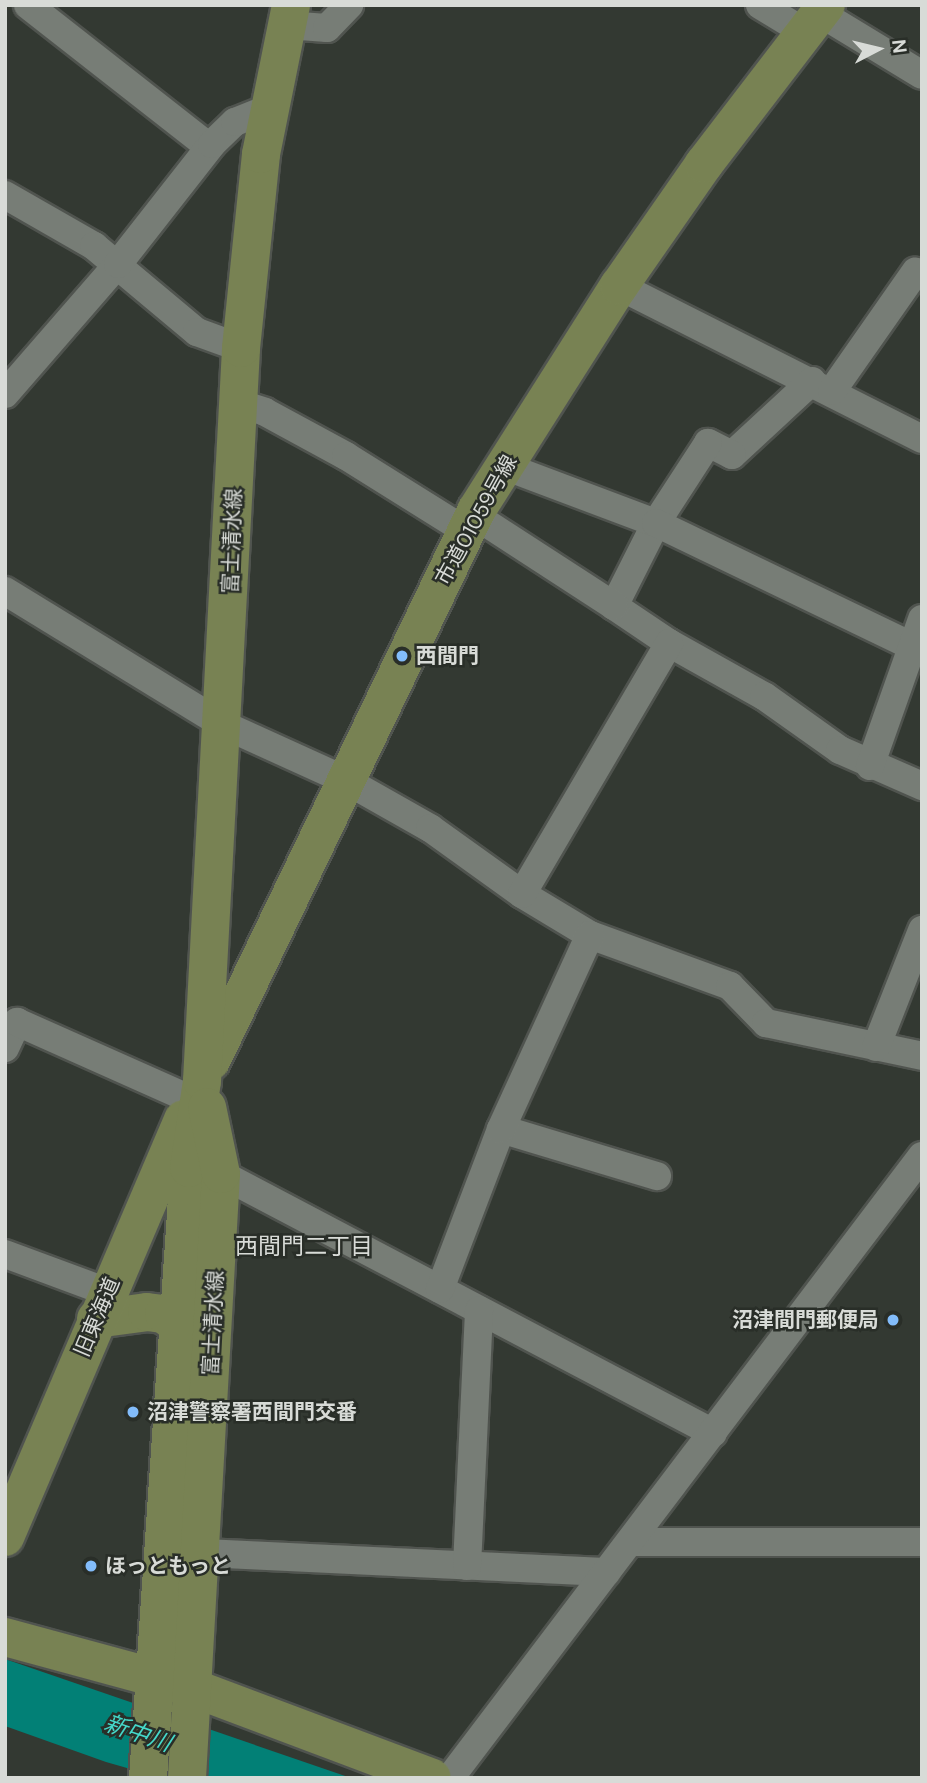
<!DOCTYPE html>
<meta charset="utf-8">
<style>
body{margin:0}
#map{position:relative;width:927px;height:1783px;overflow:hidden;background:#333932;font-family:"DM Sans","Noto Sans JP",sans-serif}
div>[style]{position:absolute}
.water>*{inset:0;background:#028076}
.roads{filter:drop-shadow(2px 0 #50544f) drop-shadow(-2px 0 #50544f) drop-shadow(0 2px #50544f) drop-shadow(0 -2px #50544f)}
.street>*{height:28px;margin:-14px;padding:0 14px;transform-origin:14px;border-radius:14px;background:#777d76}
.secondary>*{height:38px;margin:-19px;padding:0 19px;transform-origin:19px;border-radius:19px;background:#788253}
.dots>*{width:19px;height:19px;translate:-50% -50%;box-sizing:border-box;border:4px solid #292e28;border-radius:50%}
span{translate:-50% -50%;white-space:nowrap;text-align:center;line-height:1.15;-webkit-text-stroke:5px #292e28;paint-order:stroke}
.street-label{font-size:21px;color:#d8dbd7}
.poi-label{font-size:21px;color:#d8dbd7;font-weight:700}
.left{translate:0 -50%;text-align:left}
.right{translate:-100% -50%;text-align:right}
.neighbourhood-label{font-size:23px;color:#d8dbd7}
.water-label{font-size:23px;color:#45d9ca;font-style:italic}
.frame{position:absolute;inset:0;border:7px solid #d8dbd7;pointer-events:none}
.north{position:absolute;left:843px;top:14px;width:70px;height:70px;-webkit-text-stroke:5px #292e28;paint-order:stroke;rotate:83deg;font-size:19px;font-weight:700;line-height:28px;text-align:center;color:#d8dbd7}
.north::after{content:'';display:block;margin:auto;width:24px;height:32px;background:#d8dbd7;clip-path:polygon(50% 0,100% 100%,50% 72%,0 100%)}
</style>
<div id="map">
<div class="water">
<div style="clip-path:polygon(5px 1659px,351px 1778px,162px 1778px,106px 1762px,5px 1726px)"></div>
</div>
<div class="roads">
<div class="street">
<div style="left:28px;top:5px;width:230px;rotate:38.1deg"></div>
<div style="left:760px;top:5px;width:54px;rotate:31.3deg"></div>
<div style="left:820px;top:13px;width:119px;rotate:31.3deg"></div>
<div style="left:286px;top:25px;width:41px;rotate:4.2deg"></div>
<div style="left:327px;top:28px;width:32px;rotate:-46deg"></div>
<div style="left:5px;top:195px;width:103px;rotate:29.8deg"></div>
<div style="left:94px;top:246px;width:134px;rotate:39.9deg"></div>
<div style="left:197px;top:332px;width:47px;rotate:20deg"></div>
<div style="left:619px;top:286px;width:339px;rotate:26.8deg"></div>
<div style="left:812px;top:381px;width:109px;rotate:137.2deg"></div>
<div style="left:732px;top:455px;width:27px;rotate:-153deg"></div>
<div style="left:708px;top:443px;width:95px;rotate:123deg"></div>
<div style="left:656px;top:523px;width:93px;rotate:116.8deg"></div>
<div style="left:614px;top:606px;width:66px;rotate:33.9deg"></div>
<div style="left:669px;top:643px;width:109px;rotate:29.2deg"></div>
<div style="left:764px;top:696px;width:93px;rotate:35.4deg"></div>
<div style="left:840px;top:750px;width:90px;rotate:23.7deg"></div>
<div style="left:832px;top:391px;width:146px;rotate:-55deg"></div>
<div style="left:5px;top:394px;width:172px;rotate:-49deg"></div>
<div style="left:118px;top:264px;width:152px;rotate:-51.9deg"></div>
<div style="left:212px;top:144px;width:32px;rotate:-44deg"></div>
<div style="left:235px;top:122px;width:37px;rotate:-22deg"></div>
<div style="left:238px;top:403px;width:28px;rotate:18deg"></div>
<div style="left:265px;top:412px;width:92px;rotate:28.5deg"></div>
<div style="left:346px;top:456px;width:142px;rotate:32deg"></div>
<div style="left:504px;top:466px;width:162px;rotate:20.6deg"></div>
<div style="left:656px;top:523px;width:284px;rotate:25.7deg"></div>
<div style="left:474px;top:515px;width:167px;rotate:33deg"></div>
<div style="left:5px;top:591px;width:257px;rotate:31.5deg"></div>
<div style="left:224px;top:725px;width:133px;rotate:24.4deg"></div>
<div style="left:345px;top:780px;width:98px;rotate:29.5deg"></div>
<div style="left:430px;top:828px;width:113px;rotate:35.7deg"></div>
<div style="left:522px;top:894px;width:79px;rotate:31.1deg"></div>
<div style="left:590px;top:935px;width:149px;rotate:20deg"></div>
<div style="left:730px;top:986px;width:52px;rotate:45.8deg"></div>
<div style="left:766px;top:1023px;width:159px;rotate:11.9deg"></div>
<div style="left:870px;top:766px;width:156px;rotate:-70.5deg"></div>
<div style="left:522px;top:894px;width:291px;rotate:-59.6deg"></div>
<div style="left:876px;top:1047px;width:126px;rotate:-68.5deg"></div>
<div style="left:5px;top:1048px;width:29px;rotate:-65deg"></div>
<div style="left:17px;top:1022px;width:192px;rotate:24deg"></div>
<div style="left:501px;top:1129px;width:163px;rotate:16.8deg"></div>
<div style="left:221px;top:1174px;width:556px;rotate:27.76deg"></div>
<div style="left:5px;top:1254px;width:109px;rotate:20.4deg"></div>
<div style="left:440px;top:1289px;width:171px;rotate:-69.1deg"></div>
<div style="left:501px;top:1129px;width:213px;rotate:-65.4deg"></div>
<div style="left:630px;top:1542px;width:292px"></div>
<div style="left:181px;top:1552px;width:426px;rotate:2.7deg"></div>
<div style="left:467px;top:1566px;width:256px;rotate:-87.3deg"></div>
<div style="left:450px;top:1778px;width:781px;rotate:-52.81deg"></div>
</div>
<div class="secondary">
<div style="left:211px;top:1061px;width:611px;rotate:-64.27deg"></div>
<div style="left:476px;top:511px;width:267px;rotate:-57.6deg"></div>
<div style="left:619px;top:286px;width:149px;rotate:-55.1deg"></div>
<div style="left:704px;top:164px;width:200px;rotate:-52.5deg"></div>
<div style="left:96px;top:1319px;width:51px;rotate:-7.8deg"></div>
<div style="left:147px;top:1312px;width:17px;rotate:7deg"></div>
<div style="left:164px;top:1314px;width:17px;rotate:40deg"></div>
<div style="left:5px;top:1537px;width:454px;rotate:-66.9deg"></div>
<div style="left:5px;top:1637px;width:195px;rotate:15.2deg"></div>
<div style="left:193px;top:1688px;width:255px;rotate:20.6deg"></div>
<div style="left:148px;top:1778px;width:611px;rotate:-86.15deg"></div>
<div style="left:189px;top:1168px;width:88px;rotate:-81.5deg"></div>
<div style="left:202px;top:1081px;width:734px;rotate:-86.95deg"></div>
<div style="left:241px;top:348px;width:195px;rotate:-84.1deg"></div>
<div style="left:261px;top:154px;width:152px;rotate:-78.6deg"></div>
<div style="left:187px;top:1778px;width:605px;rotate:-86.78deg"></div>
<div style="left:221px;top:1174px;width:68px;rotate:-101.8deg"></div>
</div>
</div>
<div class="dots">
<div style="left:402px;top:656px;background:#82bcfa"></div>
<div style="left:893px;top:1320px;background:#82bcfa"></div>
<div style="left:133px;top:1412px;background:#82bcfa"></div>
<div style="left:91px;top:1566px;background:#82bcfa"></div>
</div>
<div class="street-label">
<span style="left:476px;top:520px;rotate:-61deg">市道01059号線</span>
<span style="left:232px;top:541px;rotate:-88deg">富士清水線</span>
<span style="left:97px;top:1317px;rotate:-67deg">旧東海道</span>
<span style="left:213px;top:1323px;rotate:-87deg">富士清水線</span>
</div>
<div class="poi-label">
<span class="left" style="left:416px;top:656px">西間門</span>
<span class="right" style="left:879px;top:1320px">沼津間門郵便局</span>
<span class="left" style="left:147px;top:1412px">沼津警察署西間門交番</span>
<span class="left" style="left:105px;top:1566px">ほっともっと</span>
</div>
<div class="neighbourhood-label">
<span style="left:304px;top:1246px">西間門二丁目</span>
</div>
<div class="water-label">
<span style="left:138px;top:1733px;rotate:19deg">新中川</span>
</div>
<div class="frame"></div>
<div class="north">N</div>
</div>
